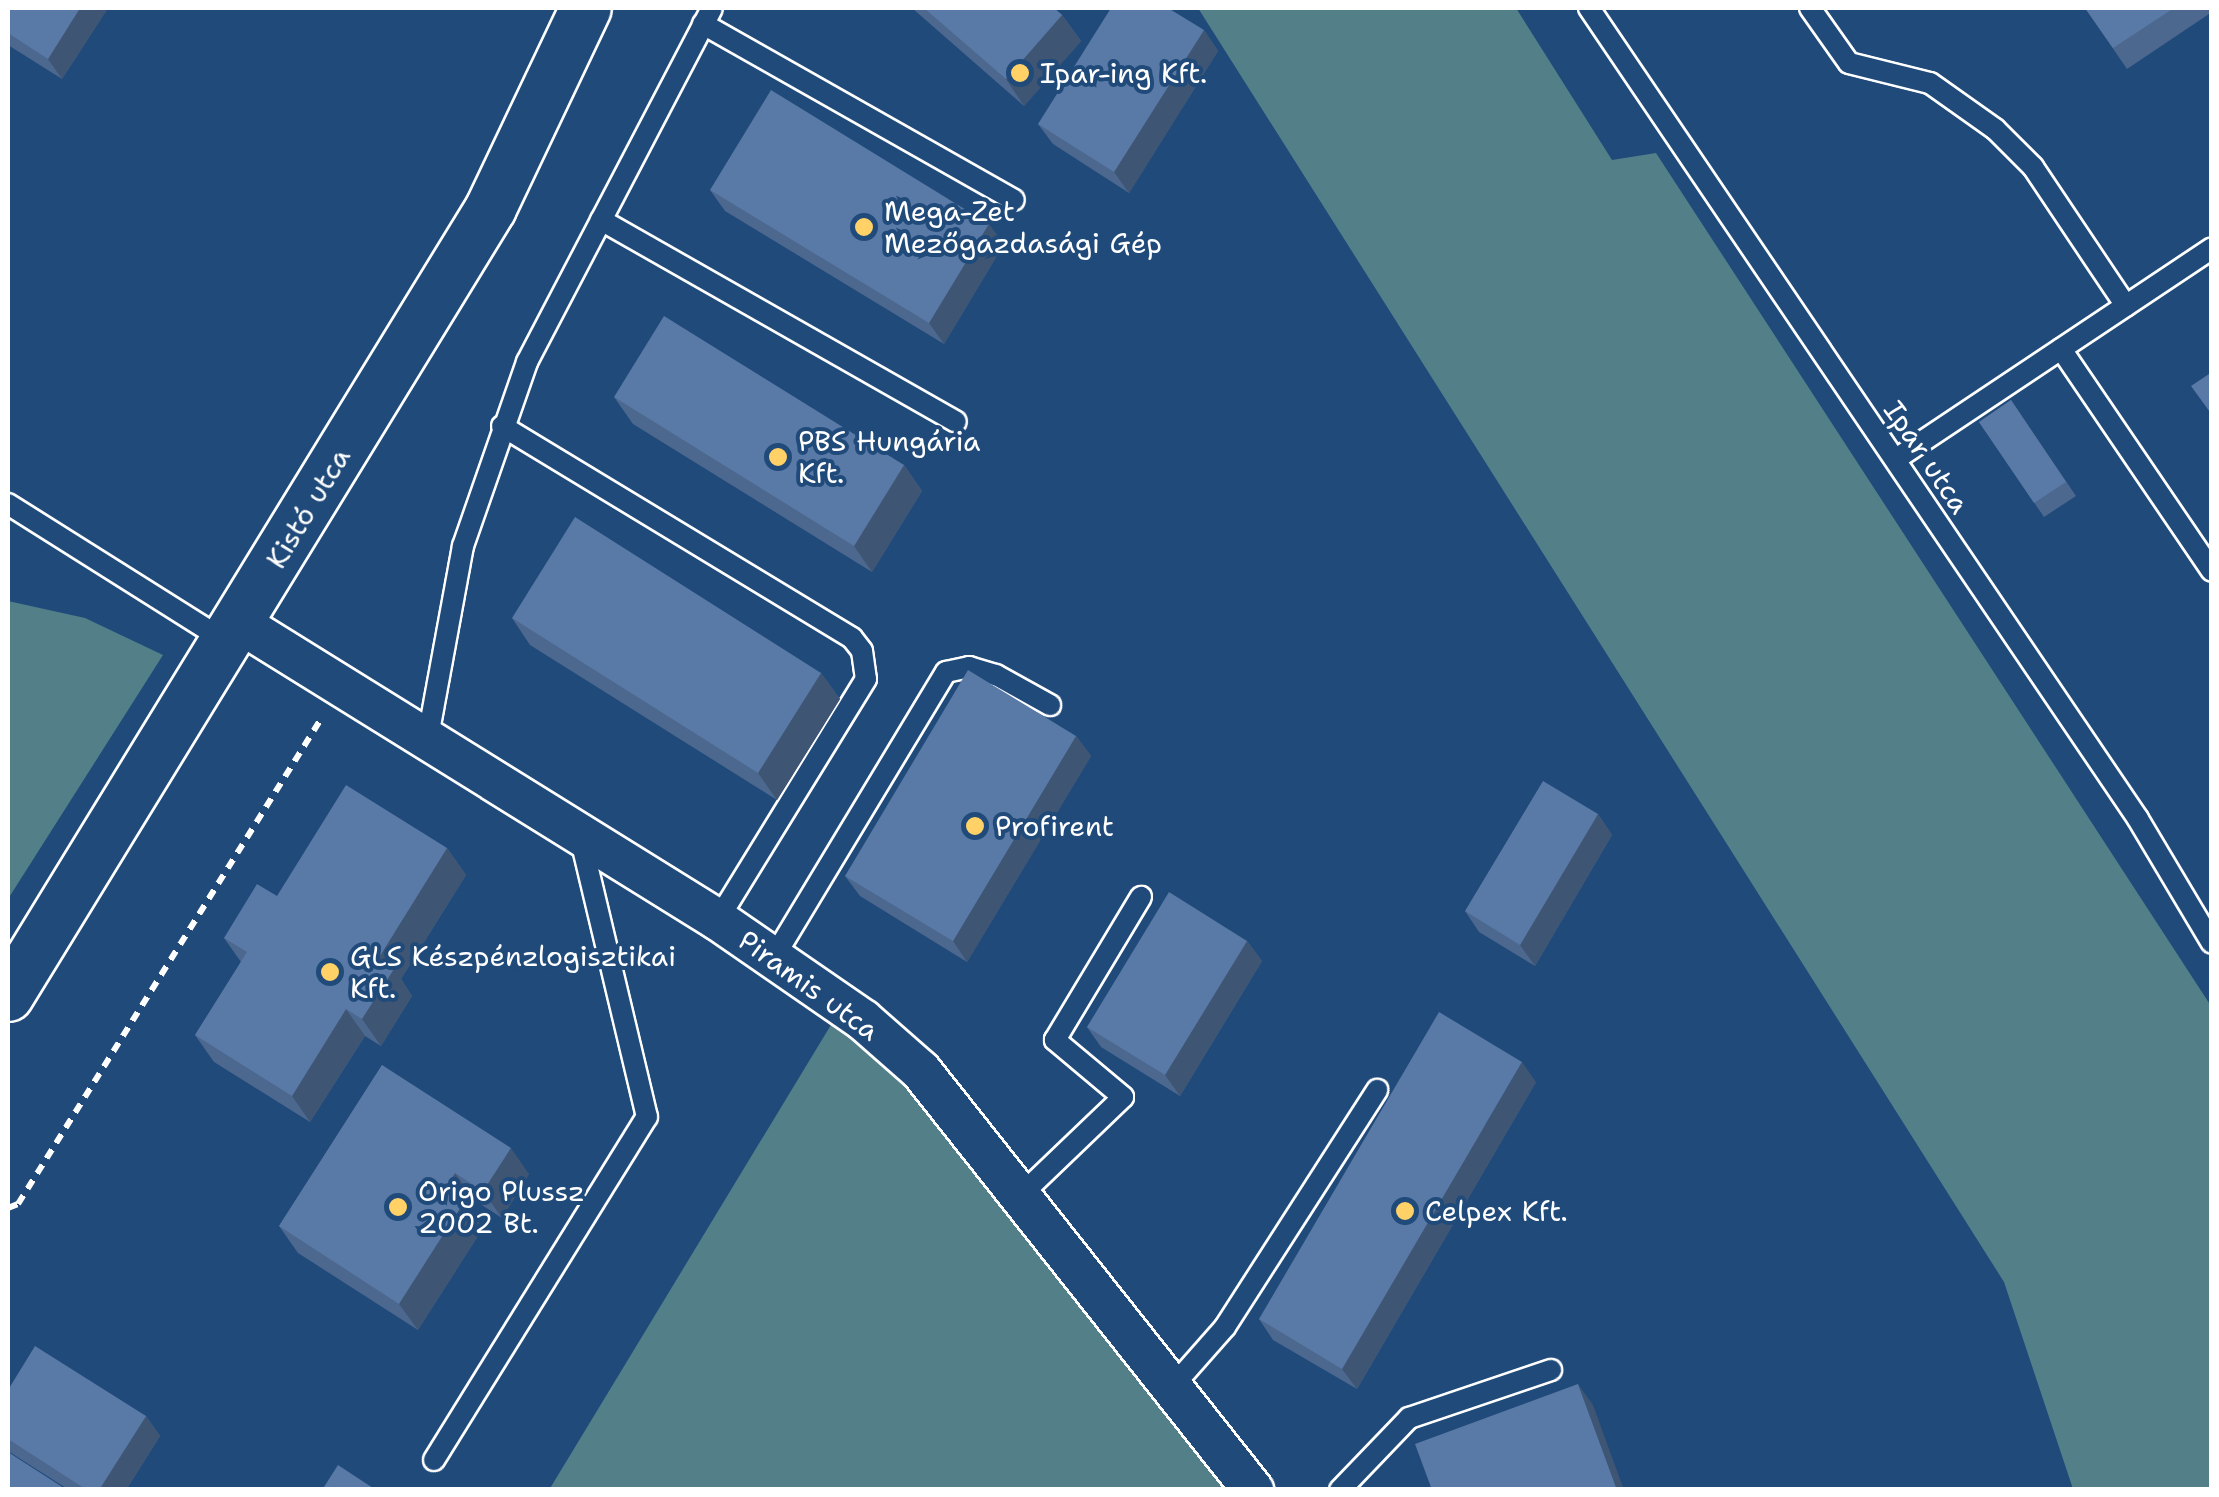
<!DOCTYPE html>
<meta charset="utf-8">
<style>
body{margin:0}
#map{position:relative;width:2219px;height:1497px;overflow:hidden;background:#1f4a7a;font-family:"Shantell Sans",sans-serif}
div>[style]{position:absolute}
.green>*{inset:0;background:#537f88}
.path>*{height:6px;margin-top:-3px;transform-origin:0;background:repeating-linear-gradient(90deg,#fff 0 10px,transparent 0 18px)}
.roads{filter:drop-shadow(2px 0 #fff) drop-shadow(-2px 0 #fff) drop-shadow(0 2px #fff) drop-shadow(0 -2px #fff)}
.service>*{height:20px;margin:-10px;padding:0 10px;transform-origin:10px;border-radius:10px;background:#1f4a7a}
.minor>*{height:40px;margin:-20px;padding:0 20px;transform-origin:20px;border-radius:20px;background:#1f4a7a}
.tertiary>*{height:50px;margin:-25px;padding:0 25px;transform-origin:25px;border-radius:25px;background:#1f4a7a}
.wall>*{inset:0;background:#4d688f}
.shaded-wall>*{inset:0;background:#3e5574}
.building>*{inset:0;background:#5979a6}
.dots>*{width:28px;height:28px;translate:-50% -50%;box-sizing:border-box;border:5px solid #1f4a7a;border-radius:50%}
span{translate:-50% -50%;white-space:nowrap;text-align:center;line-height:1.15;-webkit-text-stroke:8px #1f4a7a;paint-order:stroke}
.poi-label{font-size:28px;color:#fff}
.left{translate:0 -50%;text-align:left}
.street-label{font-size:28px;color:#fff}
.frame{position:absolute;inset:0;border:10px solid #fff;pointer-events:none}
</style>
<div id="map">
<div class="green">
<div style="clip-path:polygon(1198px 8px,1516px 8px,1612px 160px,1656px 153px,2211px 1006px,2211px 1489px,2073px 1489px,2004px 1282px)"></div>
<div style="clip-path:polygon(8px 601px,85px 618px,163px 655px,8px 899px)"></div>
<div style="clip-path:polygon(840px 1010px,861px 1023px,1247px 1490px,549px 1490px)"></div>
</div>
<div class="path">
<div style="left:8px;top:1208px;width:11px;rotate:-22deg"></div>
<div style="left:18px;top:1204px;width:572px;rotate:-58.01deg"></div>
</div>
<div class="roads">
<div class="service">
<div style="left:1589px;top:8px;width:979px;rotate:55.9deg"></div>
<div style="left:2138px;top:819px;width:144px;rotate:59.2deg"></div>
<div style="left:1810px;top:8px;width:67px;rotate:54.7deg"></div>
<div style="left:1849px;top:63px;width:83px;rotate:13.9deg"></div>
<div style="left:1930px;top:83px;width:80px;rotate:35.3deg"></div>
<div style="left:1995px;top:129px;width:54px;rotate:45deg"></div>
<div style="left:2033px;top:167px;width:167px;rotate:56.2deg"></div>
<div style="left:703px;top:24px;width:357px;rotate:29.5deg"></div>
<div style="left:601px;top:220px;width:408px;rotate:29.6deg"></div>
<div style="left:2061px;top:349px;width:268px;rotate:55.8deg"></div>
<div style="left:502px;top:426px;width:409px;rotate:31.2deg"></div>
<div style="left:852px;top:638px;width:16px;rotate:52deg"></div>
<div style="left:862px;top:651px;width:28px;rotate:82deg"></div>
<div style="left:866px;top:679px;width:283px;rotate:121.6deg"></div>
<div style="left:1896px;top:459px;width:380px;rotate:-33.7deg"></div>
<div style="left:8px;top:504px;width:255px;rotate:32.2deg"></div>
<div style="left:427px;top:742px;width:199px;rotate:-79.6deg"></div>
<div style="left:463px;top:546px;width:195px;rotate:-70.8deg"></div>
<div style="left:527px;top:362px;width:399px;rotate:-62.4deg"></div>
<div style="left:774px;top:957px;width:333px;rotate:-58.9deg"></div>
<div style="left:946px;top:672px;width:24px;rotate:-12deg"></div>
<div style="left:969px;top:667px;width:28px;rotate:17deg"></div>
<div style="left:996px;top:675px;width:62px;rotate:29.1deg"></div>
<div style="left:1022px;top:1194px;width:140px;rotate:-43.8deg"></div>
<div style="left:1123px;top:1097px;width:89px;rotate:-140deg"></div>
<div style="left:1055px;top:1040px;width:167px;rotate:-59deg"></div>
<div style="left:1173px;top:1386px;width:79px;rotate:-48.6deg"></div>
<div style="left:1225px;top:1327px;width:282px;rotate:-57.3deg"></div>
<div style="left:434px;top:1460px;width:404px;rotate:-58.2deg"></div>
<div style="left:647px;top:1117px;width:290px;rotate:-103.4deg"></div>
<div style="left:1340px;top:1490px;width:100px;rotate:-46.2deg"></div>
<div style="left:1409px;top:1418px;width:150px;rotate:-18.7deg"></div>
</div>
<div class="minor">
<div style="left:238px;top:622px;width:565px;rotate:31.83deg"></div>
<div style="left:718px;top:920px;width:176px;rotate:34.6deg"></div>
<div style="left:863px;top:1020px;width:77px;rotate:41.3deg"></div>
<div style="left:921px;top:1071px;width:535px;rotate:51.61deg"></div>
</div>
<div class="tertiary">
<div style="left:8px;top:996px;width:924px;rotate:-58.49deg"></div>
<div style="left:491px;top:208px;width:221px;rotate:-64.6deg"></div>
</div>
</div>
<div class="wall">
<div style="clip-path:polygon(8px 8px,108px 8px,62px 79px,8px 45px)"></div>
<div style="clip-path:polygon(912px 8px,1054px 8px,1062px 15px,1081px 41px,1024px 106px)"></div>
<div style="clip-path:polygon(2085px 8px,2212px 8px,2212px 12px,2127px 69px)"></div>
<div style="clip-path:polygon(1204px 30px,1218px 51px,1129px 193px,1053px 144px,1038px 124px)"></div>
<div style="clip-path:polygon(710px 190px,1004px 244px,944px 344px,725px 211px)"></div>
<div style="clip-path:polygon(614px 397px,904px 465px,922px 491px,872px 572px,633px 424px)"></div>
<div style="clip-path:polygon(2011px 400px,2076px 496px,2044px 517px,1979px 422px)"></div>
<div style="clip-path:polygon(512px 618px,821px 673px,840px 699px,777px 800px,530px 645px)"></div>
<div style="clip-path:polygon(1076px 736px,1091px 756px,967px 962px,860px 896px,845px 876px)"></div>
<div style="clip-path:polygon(1598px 814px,1612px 835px,1535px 966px,1479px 932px,1465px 911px)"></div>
<div style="clip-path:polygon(447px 848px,466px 875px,401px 979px,412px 996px,381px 1046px,365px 1036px,310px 1122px,214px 1062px,195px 1035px,241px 962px,224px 938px,277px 896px)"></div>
<div style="clip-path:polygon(1247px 941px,1262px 961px,1180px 1096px,1101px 1047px,1087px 1027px)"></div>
<div style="clip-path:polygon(382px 1065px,529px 1174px,502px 1218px,474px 1200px,468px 1208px,483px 1228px,418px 1330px,298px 1253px,279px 1226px)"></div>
<div style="clip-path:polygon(1536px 1082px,1357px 1389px,1273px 1340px,1259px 1319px)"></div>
<div style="clip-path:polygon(8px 1390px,146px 1416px,160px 1436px,126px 1490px,69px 1490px,8px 1451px)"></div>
</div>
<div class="shaded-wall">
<div style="clip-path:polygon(80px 8px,108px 8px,62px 79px,48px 59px)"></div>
<div style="clip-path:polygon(1062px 15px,1081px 41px,1024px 106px,1006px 79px)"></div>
<div style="clip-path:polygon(1204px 30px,1218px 51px,1129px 193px,1114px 172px)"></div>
<div style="clip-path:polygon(989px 224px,1004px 244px,944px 344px,929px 323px)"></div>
<div style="clip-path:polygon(904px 465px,922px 491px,872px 572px,854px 546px)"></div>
<div style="clip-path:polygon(821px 673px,840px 699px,777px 800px,758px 773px)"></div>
<div style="clip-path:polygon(1076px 736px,1091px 756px,967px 962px,953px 941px)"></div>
<div style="clip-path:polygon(1598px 814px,1612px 835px,1535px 966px,1520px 945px)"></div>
<div style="clip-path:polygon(447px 848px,466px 875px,401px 979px,412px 996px,381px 1046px,362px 1019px,378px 959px)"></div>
<div style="clip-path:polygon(1247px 941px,1262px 961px,1180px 1096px,1165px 1075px)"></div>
<div style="clip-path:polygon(346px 1009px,365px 1036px,310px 1122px,292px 1096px)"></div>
<div style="clip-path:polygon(1522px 1062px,1536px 1082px,1357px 1389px,1342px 1369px)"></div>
<div style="clip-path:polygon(511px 1148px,529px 1174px,502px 1218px,483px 1191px)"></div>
<div style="clip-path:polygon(455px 1173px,474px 1200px,468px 1208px,483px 1228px,418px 1330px,399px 1304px,445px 1189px)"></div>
<div style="clip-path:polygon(1578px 1384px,1593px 1405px,1624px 1490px,1617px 1490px)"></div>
<div style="clip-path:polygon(146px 1416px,160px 1436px,126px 1490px,99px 1490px)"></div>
</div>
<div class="building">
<div style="clip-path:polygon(8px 8px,80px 8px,48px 59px,8px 33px)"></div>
<div style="clip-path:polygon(924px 8px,1054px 8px,1062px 15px,1006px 79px)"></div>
<div style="clip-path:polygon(1111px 8px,1168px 8px,1204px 30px,1114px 172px,1038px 124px)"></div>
<div style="clip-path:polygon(2085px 8px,2174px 8px,2113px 48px)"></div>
<div style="clip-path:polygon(771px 90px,989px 224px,929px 323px,710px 190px)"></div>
<div style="clip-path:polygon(664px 316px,904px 465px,854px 546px,614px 397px)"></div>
<div style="clip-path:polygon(2212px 372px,2212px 415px,2191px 386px)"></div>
<div style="clip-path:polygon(2011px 400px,2066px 482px,2034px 503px,1979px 422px)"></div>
<div style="clip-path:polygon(575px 517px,821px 673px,758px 773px,512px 618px)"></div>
<div style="clip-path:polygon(968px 670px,1076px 736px,953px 941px,845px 876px)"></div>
<div style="clip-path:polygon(1543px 781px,1598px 814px,1520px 945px,1465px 911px)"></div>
<div style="clip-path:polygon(346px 785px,447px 848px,378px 959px,394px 969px,362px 1019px,346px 1009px,292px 1096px,195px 1035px,247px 952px,224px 938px,257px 884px,277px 896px)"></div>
<div style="clip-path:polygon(1169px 892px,1247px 941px,1165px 1075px,1087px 1027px)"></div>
<div style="clip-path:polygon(1439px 1012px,1522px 1062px,1342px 1369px,1259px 1319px)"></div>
<div style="clip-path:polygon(382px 1065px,511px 1148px,483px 1191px,455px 1173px,445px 1189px,464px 1202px,399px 1304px,279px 1226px)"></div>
<div style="clip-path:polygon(35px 1346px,146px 1416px,99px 1490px,87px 1490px,8px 1439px,8px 1390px)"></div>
<div style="clip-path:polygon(1578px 1384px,1617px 1490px,1432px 1490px,1415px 1444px)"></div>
<div style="clip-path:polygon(8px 1452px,67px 1490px,8px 1490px)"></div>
<div style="clip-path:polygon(338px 1465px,376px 1490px,322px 1490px)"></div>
</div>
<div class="dots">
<div style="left:1020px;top:73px;background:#ffd166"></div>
<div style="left:864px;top:227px;background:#ffd166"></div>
<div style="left:778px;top:457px;background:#ffd166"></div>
<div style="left:975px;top:826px;background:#ffd166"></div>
<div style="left:330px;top:972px;background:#ffd166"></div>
<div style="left:398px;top:1207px;background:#ffd166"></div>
<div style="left:1405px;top:1211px;background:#ffd166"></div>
</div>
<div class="poi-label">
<span class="left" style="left:1040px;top:73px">Ipar-ing Kft.</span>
<span class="left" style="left:884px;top:227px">Mega-Zet<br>Mezőgazdasági Gép</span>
<span class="left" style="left:798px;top:457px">PBS Hungária<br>Kft.</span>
<span class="left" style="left:995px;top:826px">Profirent</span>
<span class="left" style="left:350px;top:972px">GLS Készpénzlogisztikai<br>Kft.</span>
<span class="left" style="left:418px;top:1207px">Origo Plussz<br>2002 Bt.</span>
<span class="left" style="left:1425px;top:1211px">Celpex Kft.</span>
</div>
<div class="street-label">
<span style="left:1927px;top:457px;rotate:56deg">Ipar utca</span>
<span style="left:308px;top:508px;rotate:-59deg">Kistó utca</span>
<span style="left:809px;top:985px;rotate:36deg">Piramis utca</span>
</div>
<div class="frame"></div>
</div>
